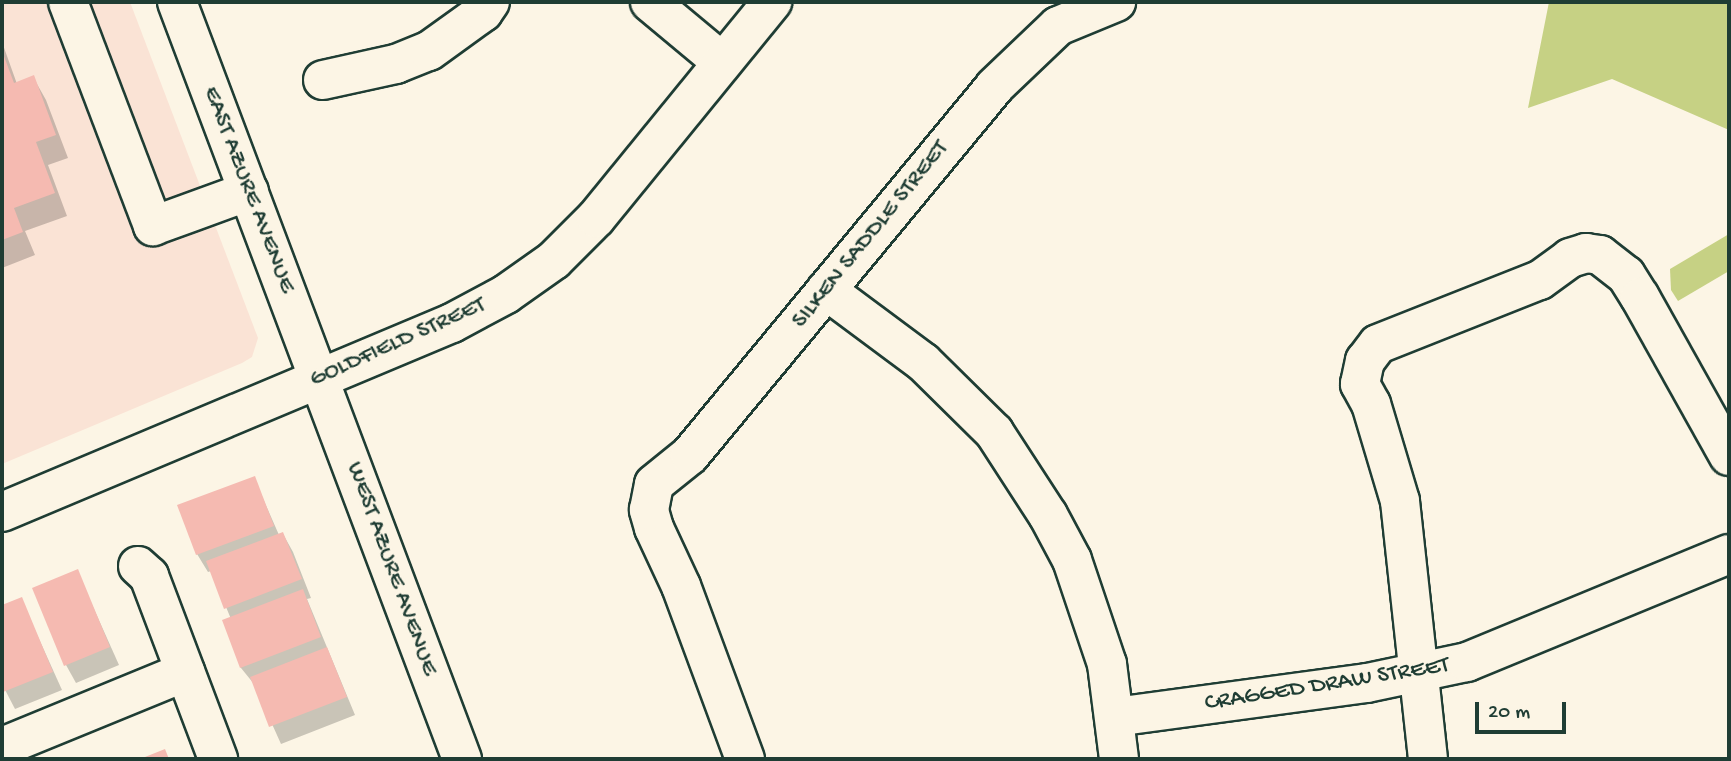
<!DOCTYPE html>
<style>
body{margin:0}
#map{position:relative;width:1731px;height:761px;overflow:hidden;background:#fcf5e5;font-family:"Gochi Hand",sans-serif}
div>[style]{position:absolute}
.built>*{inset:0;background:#fae3d5}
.green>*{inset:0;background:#c6d184}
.shadow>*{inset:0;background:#0003}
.building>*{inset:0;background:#f5bab1}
.roads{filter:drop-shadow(2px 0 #1f3d34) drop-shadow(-2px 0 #1f3d34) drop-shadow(0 2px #1f3d34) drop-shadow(0 -2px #1f3d34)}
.minor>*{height:38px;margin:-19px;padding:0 19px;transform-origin:19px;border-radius:19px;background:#fcf5e5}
span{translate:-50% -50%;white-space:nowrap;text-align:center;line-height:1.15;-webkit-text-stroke:5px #fcf5e5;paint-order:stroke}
.street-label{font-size:24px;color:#1f3d34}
.frame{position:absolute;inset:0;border:4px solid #1f3d34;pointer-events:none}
.scale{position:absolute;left:1475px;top:702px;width:91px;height:32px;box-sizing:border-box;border:4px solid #1f3d34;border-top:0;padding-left:9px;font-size:21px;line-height:24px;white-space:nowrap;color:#1f3d34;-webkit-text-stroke:5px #fcf5e5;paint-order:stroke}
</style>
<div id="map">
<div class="built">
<div style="clip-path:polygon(2px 2px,130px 2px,258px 338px,252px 357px,242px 363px,2px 464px)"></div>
</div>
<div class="green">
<div style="clip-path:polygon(1549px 2px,1729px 2px,1729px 130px,1612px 79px,1528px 108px)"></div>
<div style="clip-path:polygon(1729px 234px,1729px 271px,1678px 301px,1671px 290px,1670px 269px)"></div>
</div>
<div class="shadow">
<div style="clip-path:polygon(2px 42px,17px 84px,33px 77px,46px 100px,68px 158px,48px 165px,67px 216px,25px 231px,35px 255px,2px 268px)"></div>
<div style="clip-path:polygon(254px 478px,279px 535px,283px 534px,293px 552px,311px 598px,307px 599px,355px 715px,281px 744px,254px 684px,241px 668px,224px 622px,231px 619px,211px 571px,208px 572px,197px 554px)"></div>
<div style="clip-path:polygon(77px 571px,119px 665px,76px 683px,66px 665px)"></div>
<div style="clip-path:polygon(21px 599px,62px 690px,15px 709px,2px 684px,2px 607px)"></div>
</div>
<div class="building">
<div style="clip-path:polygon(2px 51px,14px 83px,34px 75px,56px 135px,36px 142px,55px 193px,14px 208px,23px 232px,2px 240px)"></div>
<div style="clip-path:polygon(255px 476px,274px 526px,196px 555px,177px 505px)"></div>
<div style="clip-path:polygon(283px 532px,302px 579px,224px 609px,206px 561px)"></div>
<div style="clip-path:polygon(78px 569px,110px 647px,64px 666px,32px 588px)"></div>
<div style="clip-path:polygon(303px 589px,321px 637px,240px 668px,222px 620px)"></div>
<div style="clip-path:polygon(22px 597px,53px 672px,3px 692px,2px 605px)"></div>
<div style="clip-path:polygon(327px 647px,347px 697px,269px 727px,250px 677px)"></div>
<div style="clip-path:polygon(165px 749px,169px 759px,140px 759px)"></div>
</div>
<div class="roads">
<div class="minor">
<div style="left:68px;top:2px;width:240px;rotate:69.2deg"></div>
<div style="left:153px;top:226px;width:102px;rotate:-20deg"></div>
<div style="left:177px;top:2px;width:809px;rotate:69.37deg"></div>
<div style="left:650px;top:2px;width:94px;rotate:39.8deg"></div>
<div style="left:323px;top:80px;width:75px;rotate:-12.4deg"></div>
<div style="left:396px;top:64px;width:35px;rotate:-22deg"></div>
<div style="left:429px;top:51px;width:67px;rotate:-35.8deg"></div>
<div style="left:483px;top:12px;width:12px;rotate:-55deg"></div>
<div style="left:826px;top:290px;width:121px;rotate:36.6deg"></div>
<div style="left:923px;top:362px;width:100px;rotate:44.6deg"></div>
<div style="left:994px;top:432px;width:99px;rotate:57deg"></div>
<div style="left:1048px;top:515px;width:51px;rotate:61.9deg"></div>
<div style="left:1072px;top:560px;width:110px;rotate:71.4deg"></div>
<div style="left:1107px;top:664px;width:96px;rotate:82.8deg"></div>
<div style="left:2px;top:512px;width:488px;rotate:-22.8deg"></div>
<div style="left:452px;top:323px;width:61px;rotate:-28.2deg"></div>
<div style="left:506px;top:294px;width:59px;rotate:-35.3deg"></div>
<div style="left:554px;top:260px;width:59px;rotate:-45deg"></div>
<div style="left:596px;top:218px;width:279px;rotate:-50.8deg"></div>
<div style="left:138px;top:566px;width:15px;rotate:42deg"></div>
<div style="left:149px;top:576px;width:196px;rotate:69.3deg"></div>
<div style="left:1115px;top:717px;width:254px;rotate:-7.7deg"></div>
<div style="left:1367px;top:683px;width:102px;rotate:-11.9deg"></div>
<div style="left:1467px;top:662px;width:283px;rotate:-22.4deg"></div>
<div style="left:2px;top:747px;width:198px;rotate:-22.3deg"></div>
<div style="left:745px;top:759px;width:184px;rotate:-110.3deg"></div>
<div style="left:681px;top:586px;width:64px;rotate:-115deg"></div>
<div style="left:654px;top:528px;width:19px;rotate:-106deg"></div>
<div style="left:649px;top:510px;width:26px;rotate:-79deg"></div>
<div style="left:654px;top:484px;width:46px;rotate:-38.9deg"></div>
<div style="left:690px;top:455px;width:477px;rotate:-50.4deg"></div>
<div style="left:994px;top:87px;width:88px;rotate:-43.6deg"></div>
<div style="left:1058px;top:26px;width:63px;rotate:-22.5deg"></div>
<div style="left:1428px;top:759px;width:260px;rotate:-96.2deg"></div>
<div style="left:1400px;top:501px;width:101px;rotate:-106.6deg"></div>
<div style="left:1371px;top:404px;width:23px;rotate:-119deg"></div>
<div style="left:1360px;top:384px;width:24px;rotate:-78deg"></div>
<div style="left:1365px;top:361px;width:21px;rotate:-53deg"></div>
<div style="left:1378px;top:344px;width:174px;rotate:-21.6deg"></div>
<div style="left:1540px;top:280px;width:37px;rotate:-36deg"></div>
<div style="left:1570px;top:258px;width:17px;rotate:-17deg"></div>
<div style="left:1586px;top:253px;width:14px;rotate:8deg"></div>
<div style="left:1600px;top:255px;width:33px;rotate:38deg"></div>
<div style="left:1626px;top:275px;width:26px;rotate:58deg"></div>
<div style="left:1640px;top:297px;width:182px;rotate:60.8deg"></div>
</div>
</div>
<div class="street-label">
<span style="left:248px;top:190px;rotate:69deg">EAST AZURE AVENUE</span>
<span style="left:871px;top:235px;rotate:-51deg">SILKEN SADDLE STREET</span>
<span style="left:398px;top:343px;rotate:-24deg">GOLDFIELD STREET</span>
<span style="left:391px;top:569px;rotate:70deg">WEST AZURE AVENUE</span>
<span style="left:1327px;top:685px;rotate:-9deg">CRAGGED DRAW STREET</span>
</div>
<div class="frame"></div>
<div class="scale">20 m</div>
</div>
